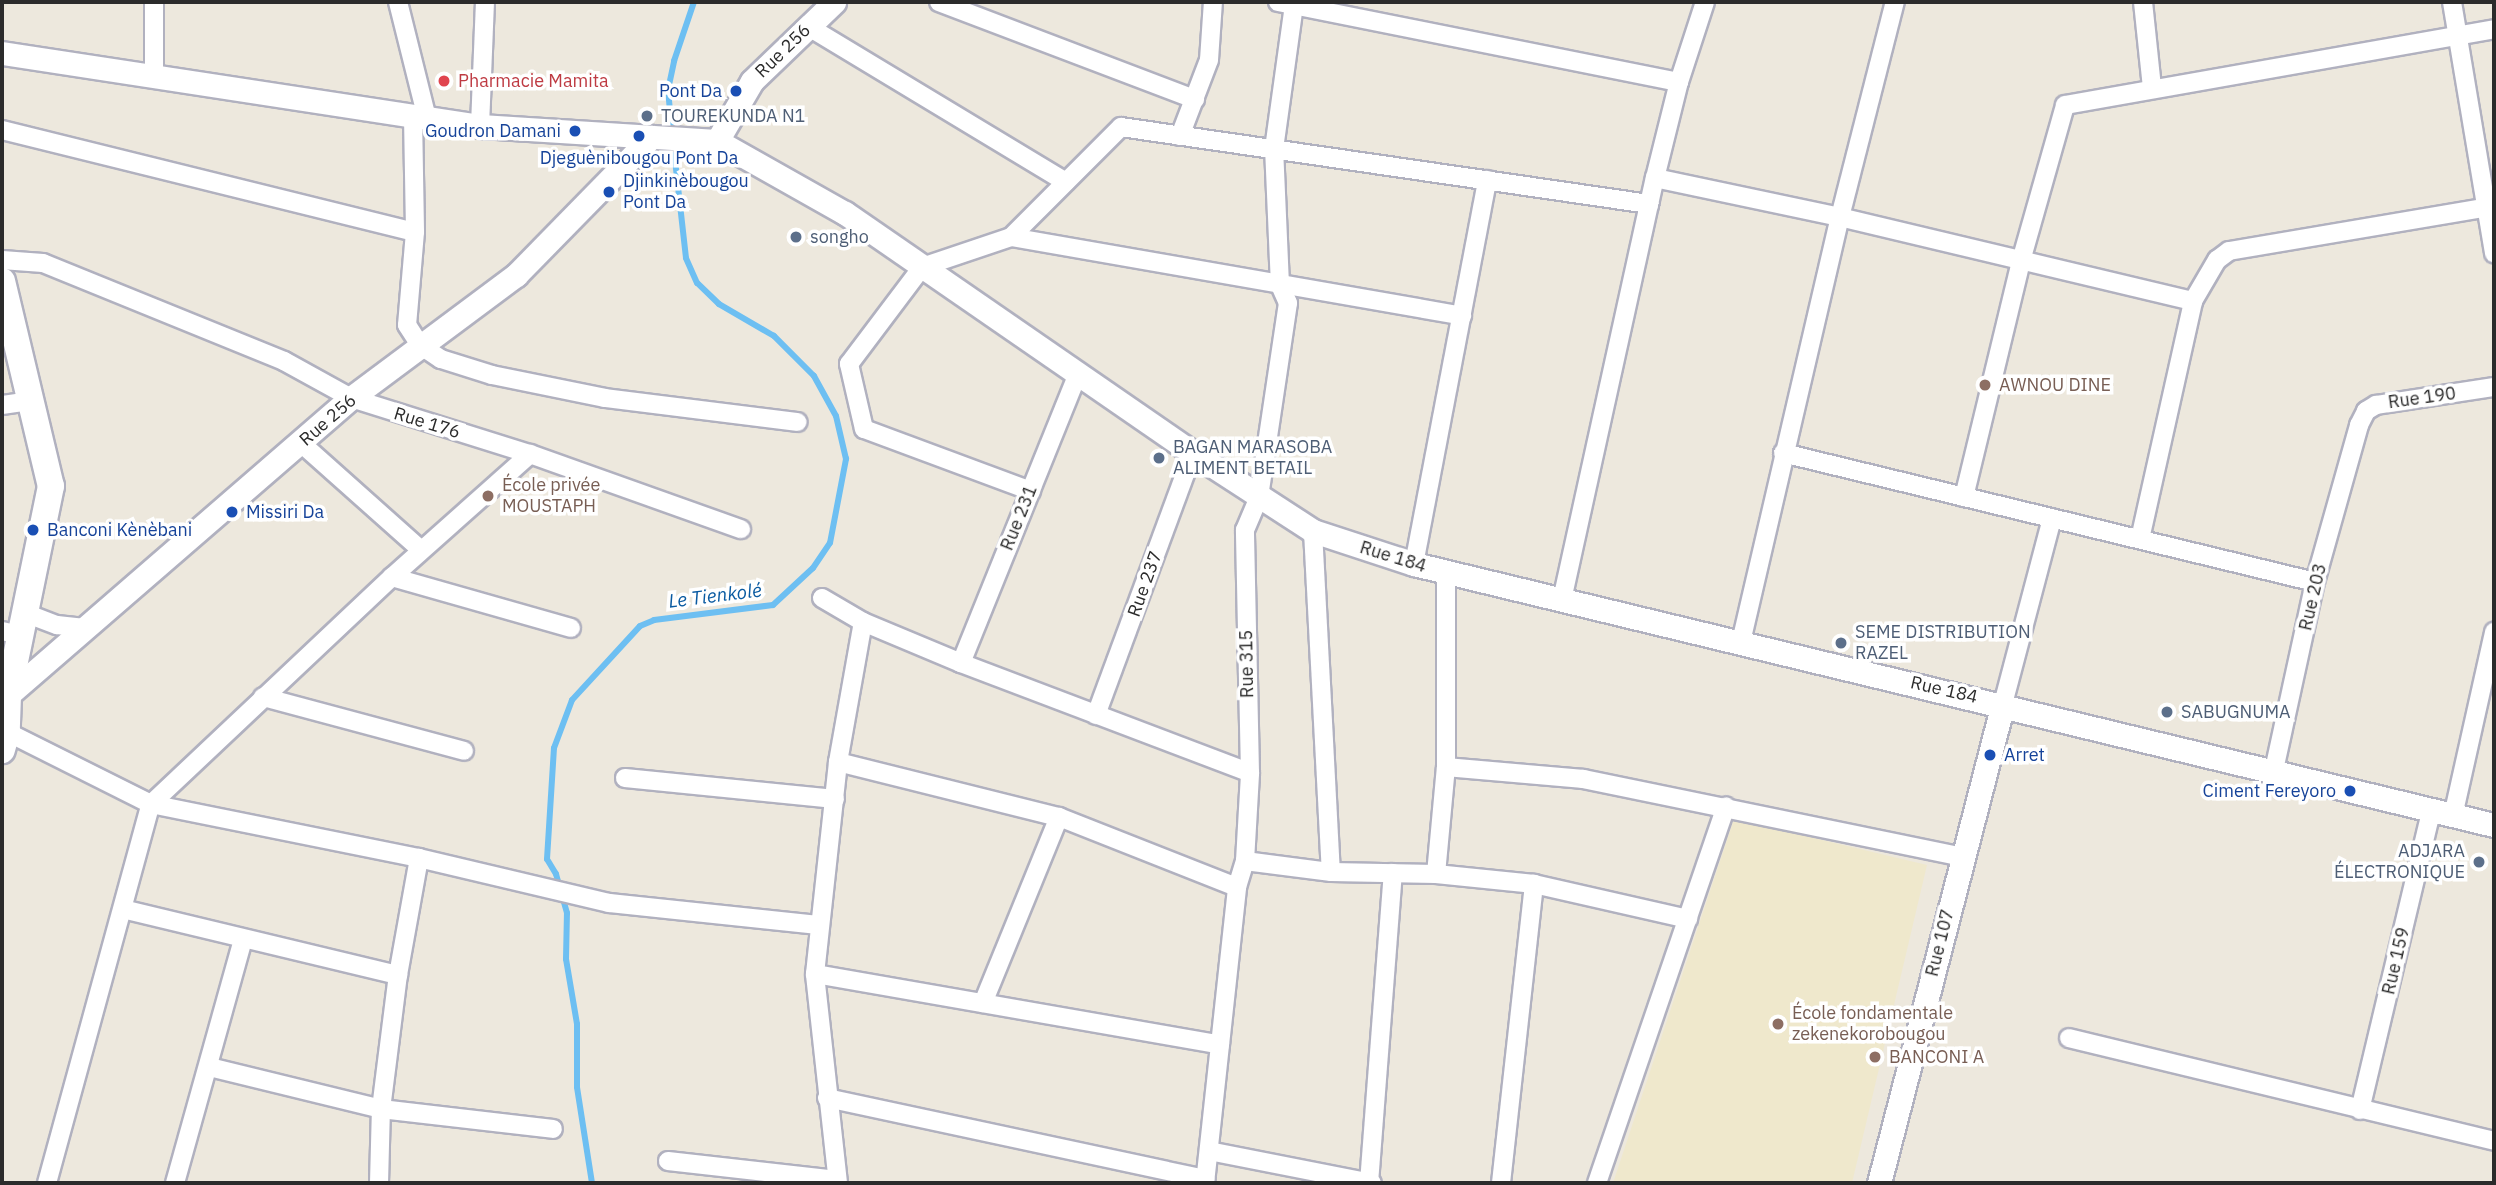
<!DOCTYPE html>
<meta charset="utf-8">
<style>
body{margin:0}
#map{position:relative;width:2496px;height:1185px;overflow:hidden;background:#ede8dd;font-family:"IBM Plex Sans",sans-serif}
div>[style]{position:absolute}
.education>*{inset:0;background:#efe8cc}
.stream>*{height:6px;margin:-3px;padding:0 3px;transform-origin:3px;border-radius:3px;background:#6dbff2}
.roads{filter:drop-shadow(2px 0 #b1b1bf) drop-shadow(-2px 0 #b1b1bf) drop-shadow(0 2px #b1b1bf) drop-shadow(0 -2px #b1b1bf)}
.minor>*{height:18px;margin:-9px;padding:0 9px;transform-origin:9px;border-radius:9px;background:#fff}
.tertiary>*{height:23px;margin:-11.5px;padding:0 11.5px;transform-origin:11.5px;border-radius:11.5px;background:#fff}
.secondary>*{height:26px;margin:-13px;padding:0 13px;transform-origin:13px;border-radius:13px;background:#fff}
.dots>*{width:19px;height:19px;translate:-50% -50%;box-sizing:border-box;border:4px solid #fff;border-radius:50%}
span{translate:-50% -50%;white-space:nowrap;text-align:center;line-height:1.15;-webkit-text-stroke:7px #fff;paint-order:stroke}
.street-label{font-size:18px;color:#2b2b2b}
.health-label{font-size:18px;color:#be3a42}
.left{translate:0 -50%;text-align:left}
.transit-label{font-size:18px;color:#164399}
.right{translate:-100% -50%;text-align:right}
.service-label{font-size:18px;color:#4e5e75}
.education-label{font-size:18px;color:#785e54}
.water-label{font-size:19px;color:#095aa1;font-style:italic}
.frame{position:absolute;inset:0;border:4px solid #2b2b2b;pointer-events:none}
</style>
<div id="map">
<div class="education">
<div style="clip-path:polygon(1734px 819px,1927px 865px,1852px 1183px,1613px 1183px)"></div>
</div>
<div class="stream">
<div style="left:672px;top:132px;width:42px;rotate:-95.4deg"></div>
<div style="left:668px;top:90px;width:30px;rotate:-78deg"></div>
<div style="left:674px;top:61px;width:62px;rotate:-71.3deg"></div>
<div style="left:592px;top:1183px;width:97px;rotate:-98.9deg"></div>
<div style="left:577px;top:1087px;width:63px;rotate:-90deg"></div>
<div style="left:577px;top:1024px;width:66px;rotate:-99.6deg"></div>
<div style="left:566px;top:959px;width:46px;rotate:-88.8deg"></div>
<div style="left:567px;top:913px;width:41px;rotate:-105.8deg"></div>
<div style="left:556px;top:874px;width:17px;rotate:-121deg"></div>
<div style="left:547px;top:859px;width:111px;rotate:-86.4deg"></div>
<div style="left:554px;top:748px;width:51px;rotate:-69.4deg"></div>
<div style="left:572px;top:700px;width:100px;rotate:-47.4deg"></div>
<div style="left:640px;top:626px;width:15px;rotate:-23deg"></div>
<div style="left:654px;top:620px;width:120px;rotate:-7.2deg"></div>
<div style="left:773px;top:605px;width:54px;rotate:-42.8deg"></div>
<div style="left:813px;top:568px;width:30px;rotate:-56deg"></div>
<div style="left:830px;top:543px;width:86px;rotate:-79.2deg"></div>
<div style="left:846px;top:459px;width:44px;rotate:-103.1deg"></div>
<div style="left:836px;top:416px;width:46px;rotate:-118.8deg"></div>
<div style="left:814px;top:376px;width:57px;rotate:-135deg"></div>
<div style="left:774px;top:336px;width:64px;rotate:-149.8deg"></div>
<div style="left:719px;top:304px;width:30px;rotate:-136deg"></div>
<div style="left:697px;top:283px;width:27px;rotate:-114deg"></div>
<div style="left:686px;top:258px;width:116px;rotate:-96.4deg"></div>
</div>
<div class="roads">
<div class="minor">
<div style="left:398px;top:2px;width:120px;rotate:76deg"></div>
<div style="left:939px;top:2px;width:274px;rotate:20.8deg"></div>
<div style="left:1278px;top:2px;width:409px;rotate:11.3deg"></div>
<div style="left:2143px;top:2px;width:86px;rotate:84deg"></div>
<div style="left:2452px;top:2px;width:255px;rotate:80.5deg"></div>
<div style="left:809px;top:27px;width:300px;rotate:31.1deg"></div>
<div style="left:154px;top:77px;width:75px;rotate:-90deg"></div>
<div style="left:413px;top:116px;width:116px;rotate:89deg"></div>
<div style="left:415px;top:232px;width:93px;rotate:94.9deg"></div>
<div style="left:407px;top:325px;width:24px;rotate:57deg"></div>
<div style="left:420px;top:345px;width:25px;rotate:34deg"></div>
<div style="left:441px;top:359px;width:53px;rotate:17.4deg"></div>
<div style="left:492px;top:375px;width:115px;rotate:11.5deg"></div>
<div style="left:605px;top:398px;width:194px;rotate:7.1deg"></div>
<div style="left:480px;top:126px;width:124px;rotate:-87.7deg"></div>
<div style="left:2px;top:130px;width:425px;rotate:13.9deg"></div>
<div style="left:1180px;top:136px;width:81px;rotate:-69.1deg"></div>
<div style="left:1209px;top:60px;width:58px;rotate:-86.1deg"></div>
<div style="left:1655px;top:178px;width:189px;rotate:11.9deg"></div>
<div style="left:1840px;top:217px;width:363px;rotate:13.4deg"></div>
<div style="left:1011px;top:237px;width:156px;rotate:-45deg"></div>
<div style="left:1121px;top:127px;width:534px;rotate:8.3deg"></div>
<div style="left:2px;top:260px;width:41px;rotate:4.2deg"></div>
<div style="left:43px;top:263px;width:260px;rotate:22.1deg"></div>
<div style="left:284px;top:361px;width:77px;rotate:28.9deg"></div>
<div style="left:351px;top:398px;width:188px;rotate:17.4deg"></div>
<div style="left:530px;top:454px;width:224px;rotate:19.6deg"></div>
<div style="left:2px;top:405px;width:29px;rotate:-8deg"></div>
<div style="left:301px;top:443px;width:161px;rotate:41.7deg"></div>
<div style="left:1783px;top:453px;width:547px;rotate:13.63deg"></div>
<div style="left:1031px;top:491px;width:178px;rotate:-159.6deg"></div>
<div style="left:864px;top:429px;width:67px;rotate:-103deg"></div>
<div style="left:849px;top:364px;width:121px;rotate:-53deg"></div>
<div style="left:922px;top:267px;width:94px;rotate:-18.6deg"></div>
<div style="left:1011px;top:237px;width:458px;rotate:9.9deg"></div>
<div style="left:1964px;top:497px;width:243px;rotate:-76.4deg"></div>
<div style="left:2021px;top:261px;width:162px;rotate:-74.2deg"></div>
<div style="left:2065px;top:105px;width:436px;rotate:-10deg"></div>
<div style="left:1313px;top:531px;width:341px;rotate:87deg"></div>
<div style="left:2140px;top:539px;width:244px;rotate:-77.4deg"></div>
<div style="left:2193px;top:301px;width:48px;rotate:-59.7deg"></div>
<div style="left:2217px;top:260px;width:15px;rotate:-37deg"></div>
<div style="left:2229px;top:251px;width:269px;rotate:-9.6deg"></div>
<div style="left:1414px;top:564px;width:391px;rotate:-79.2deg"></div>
<div style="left:392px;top:577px;width:186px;rotate:15.9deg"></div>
<div style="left:822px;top:598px;width:48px;rotate:30.3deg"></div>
<div style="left:863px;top:622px;width:106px;rotate:22.7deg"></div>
<div style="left:961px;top:663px;width:309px;rotate:20.8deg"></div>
<div style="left:1562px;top:600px;width:432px;rotate:-77.6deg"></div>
<div style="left:1655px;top:178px;width:99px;rotate:-76deg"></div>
<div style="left:1679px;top:82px;width:84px;rotate:-72deg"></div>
<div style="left:25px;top:613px;width:34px;rotate:21deg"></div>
<div style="left:57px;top:625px;width:28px;rotate:6deg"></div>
<div style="left:2px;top:631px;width:17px;rotate:13deg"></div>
<div style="left:1741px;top:642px;width:436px;rotate:-76.9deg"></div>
<div style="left:1840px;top:217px;width:222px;rotate:-75.7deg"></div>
<div style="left:961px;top:663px;width:312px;rotate:-68deg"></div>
<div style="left:263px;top:697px;width:208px;rotate:15deg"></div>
<div style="left:2003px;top:704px;width:192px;rotate:-75.2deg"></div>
<div style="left:1096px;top:715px;width:279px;rotate:-69.7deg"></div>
<div style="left:7px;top:732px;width:161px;rotate:26.6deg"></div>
<div style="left:151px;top:804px;width:273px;rotate:11.4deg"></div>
<div style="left:419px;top:858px;width:195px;rotate:13.3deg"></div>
<div style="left:609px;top:903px;width:211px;rotate:6deg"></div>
<div style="left:838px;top:762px;width:228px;rotate:14deg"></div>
<div style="left:1059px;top:817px;width:191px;rotate:21.5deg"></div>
<div style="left:1446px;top:767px;width:138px;rotate:5deg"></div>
<div style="left:1583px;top:779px;width:387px;rotate:11.6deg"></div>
<div style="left:2274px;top:770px;width:192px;rotate:-77.7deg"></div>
<div style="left:2315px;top:582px;width:163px;rotate:-74.3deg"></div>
<div style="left:2359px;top:425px;width:16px;rotate:-63deg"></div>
<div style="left:2366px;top:411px;width:12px;rotate:-31deg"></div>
<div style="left:2376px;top:405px;width:119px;rotate:-8.7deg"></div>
<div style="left:625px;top:778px;width:211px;rotate:5.7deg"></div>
<div style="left:2453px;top:816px;width:189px;rotate:-77.4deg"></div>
<div style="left:1245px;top:861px;width:87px;rotate:7.3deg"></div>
<div style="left:1331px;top:872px;width:105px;rotate:1.1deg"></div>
<div style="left:1436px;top:874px;width:99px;rotate:5.8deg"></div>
<div style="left:1534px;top:884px;width:158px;rotate:12.8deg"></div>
<div style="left:1436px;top:874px;width:107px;rotate:-84.7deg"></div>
<div style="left:1446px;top:767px;width:195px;rotate:-90deg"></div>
<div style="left:123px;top:909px;width:283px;rotate:13.5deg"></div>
<div style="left:815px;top:974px;width:411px;rotate:9.9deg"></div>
<div style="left:983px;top:1003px;width:201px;rotate:-67.8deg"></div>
<div style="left:2069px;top:1038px;width:437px;rotate:13.6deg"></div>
<div style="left:209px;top:1067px;width:177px;rotate:13.7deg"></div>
<div style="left:381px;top:1109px;width:173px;rotate:6.6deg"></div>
<div style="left:827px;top:1098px;width:387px;rotate:12.1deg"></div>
<div style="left:2360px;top:1110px;width:306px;rotate:-76.6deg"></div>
<div style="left:1209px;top:1151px;width:166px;rotate:11.1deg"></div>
<div style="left:668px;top:1161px;width:170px;rotate:6.4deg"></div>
<div style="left:47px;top:1183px;width:393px;rotate:-74.7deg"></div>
<div style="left:151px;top:804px;width:331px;rotate:-43.3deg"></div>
<div style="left:392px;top:577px;width:185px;rotate:-41.7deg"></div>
<div style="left:175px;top:1183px;width:253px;rotate:-74.4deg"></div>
<div style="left:379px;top:1183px;width:74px;rotate:-88.5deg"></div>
<div style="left:381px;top:1109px;width:135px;rotate:-82.8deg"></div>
<div style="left:398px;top:975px;width:119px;rotate:-79.8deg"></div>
<div style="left:838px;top:1183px;width:210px;rotate:-96.3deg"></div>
<div style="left:815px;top:974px;width:213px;rotate:-83.8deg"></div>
<div style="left:838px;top:762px;width:142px;rotate:-79.9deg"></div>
<div style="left:1205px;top:1183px;width:298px;rotate:-83.8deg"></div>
<div style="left:1237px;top:887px;width:27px;rotate:-73deg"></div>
<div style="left:1245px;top:861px;width:88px;rotate:-86.7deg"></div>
<div style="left:1250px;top:773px;width:243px;rotate:-91.2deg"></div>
<div style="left:1245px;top:530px;width:36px;rotate:-67deg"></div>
<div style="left:1259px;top:497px;width:196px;rotate:-81.5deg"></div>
<div style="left:1288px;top:303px;width:20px;rotate:-114deg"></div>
<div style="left:1280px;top:285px;width:136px;rotate:-92.5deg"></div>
<div style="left:1274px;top:149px;width:145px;rotate:-82.1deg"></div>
<div style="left:1369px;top:1183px;width:311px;rotate:-85.6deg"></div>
<div style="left:1501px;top:1183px;width:301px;rotate:-83.7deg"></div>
<div style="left:1597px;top:1183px;width:398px;rotate:-71.1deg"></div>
</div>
<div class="tertiary">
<div style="left:2px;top:53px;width:484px;rotate:8.7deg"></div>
<div style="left:480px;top:126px;width:237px;rotate:3.6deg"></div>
<div style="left:717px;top:141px;width:147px;rotate:29.4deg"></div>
<div style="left:845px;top:213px;width:423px;rotate:34.6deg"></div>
<div style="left:1193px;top:453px;width:143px;rotate:33deg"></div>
<div style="left:1313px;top:531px;width:106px;rotate:18.1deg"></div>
<div style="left:1414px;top:564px;width:1111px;rotate:13.59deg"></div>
<div style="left:717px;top:141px;width:69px;rotate:-59.7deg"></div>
<div style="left:752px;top:81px;width:114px;rotate:-43.9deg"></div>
<div style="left:2px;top:700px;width:462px;rotate:-40.9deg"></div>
<div style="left:351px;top:398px;width:206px;rotate:-36.7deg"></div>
<div style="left:516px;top:275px;width:193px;rotate:-45.6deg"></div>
<div style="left:1879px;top:1183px;width:495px;rotate:-75.5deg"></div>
</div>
<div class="secondary">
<div style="left:2px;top:281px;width:211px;rotate:76.6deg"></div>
<div style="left:51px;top:486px;width:213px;rotate:101.6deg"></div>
<div style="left:8px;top:695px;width:37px;rotate:92deg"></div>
<div style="left:7px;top:732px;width:19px;rotate:106deg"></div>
</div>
</div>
<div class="dots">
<div style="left:444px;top:81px;background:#e0444e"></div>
<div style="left:736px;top:91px;background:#1a4fb4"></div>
<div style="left:647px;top:116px;background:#5c6f8a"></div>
<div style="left:575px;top:131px;background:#1a4fb4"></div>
<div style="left:639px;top:136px;background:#1a4fb4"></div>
<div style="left:609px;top:192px;background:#1a4fb4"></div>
<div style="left:796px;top:237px;background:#5c6f8a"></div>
<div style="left:1985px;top:385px;background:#8d6e63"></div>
<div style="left:1159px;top:458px;background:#5c6f8a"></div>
<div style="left:488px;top:496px;background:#8d6e63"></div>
<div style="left:232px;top:512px;background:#1a4fb4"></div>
<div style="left:33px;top:530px;background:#1a4fb4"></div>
<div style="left:1841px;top:643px;background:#5c6f8a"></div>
<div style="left:2167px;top:712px;background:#5c6f8a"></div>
<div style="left:1990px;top:755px;background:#1a4fb4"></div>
<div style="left:2350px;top:791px;background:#1a4fb4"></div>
<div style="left:2479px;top:862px;background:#5c6f8a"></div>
<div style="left:1778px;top:1024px;background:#8d6e63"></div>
<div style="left:1875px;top:1057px;background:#8d6e63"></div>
</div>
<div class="street-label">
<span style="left:783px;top:51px;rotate:-44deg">Rue 256</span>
<span style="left:2422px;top:398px;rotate:-8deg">Rue 190</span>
<span style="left:328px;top:420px;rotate:-41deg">Rue 256</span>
<span style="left:427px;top:423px;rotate:17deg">Rue 176</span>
<span style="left:1019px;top:518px;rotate:-68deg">Rue 231</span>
<span style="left:1393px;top:557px;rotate:17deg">Rue 184</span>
<span style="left:1145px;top:584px;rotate:-70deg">Rue 237</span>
<span style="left:2313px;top:597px;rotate:-77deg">Rue 203</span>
<span style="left:1247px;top:664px;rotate:-91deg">Rue 315</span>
<span style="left:1944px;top:690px;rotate:13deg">Rue 184</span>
<span style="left:1940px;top:943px;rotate:-76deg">Rue 107</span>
<span style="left:2396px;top:961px;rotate:-77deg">Rue 159</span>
</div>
<div class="health-label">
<span class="left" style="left:458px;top:81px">Pharmacie Mamita</span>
</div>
<div class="transit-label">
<span class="right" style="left:722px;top:91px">Pont Da</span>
<span class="right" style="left:561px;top:131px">Goudron Damani</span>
<span style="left:639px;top:158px">Djeguènibougou Pont Da</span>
<span class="left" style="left:623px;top:192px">Djinkinèbougou<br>Pont Da</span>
<span class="left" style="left:246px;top:512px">Missiri Da</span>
<span class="left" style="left:47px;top:530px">Banconi Kènèbani</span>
<span class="left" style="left:2004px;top:755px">Arret</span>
<span class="right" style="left:2336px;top:791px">Ciment Fereyoro</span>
</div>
<div class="service-label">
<span class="left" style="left:661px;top:116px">TOUREKUNDA N1</span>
<span class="left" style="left:810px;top:237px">songho</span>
<span class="left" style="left:1173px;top:458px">BAGAN MARASOBA<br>ALIMENT BETAIL</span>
<span class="left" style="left:1855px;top:643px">SEME DISTRIBUTION<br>RAZEL</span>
<span class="left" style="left:2181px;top:712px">SABUGNUMA</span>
<span class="right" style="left:2465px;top:862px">ADJARA<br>ÉLECTRONIQUE</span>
</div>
<div class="education-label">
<span class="left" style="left:1999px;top:385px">AWNOU DINE</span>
<span class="left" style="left:502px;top:496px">École privée<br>MOUSTAPH</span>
<span class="left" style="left:1792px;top:1024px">École fondamentale<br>zekenekorobougou</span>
<span class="left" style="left:1889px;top:1057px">BANCONI A</span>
</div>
<div class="water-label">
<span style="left:715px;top:596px;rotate:-7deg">Le Tienkolé</span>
</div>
<div class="frame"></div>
</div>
